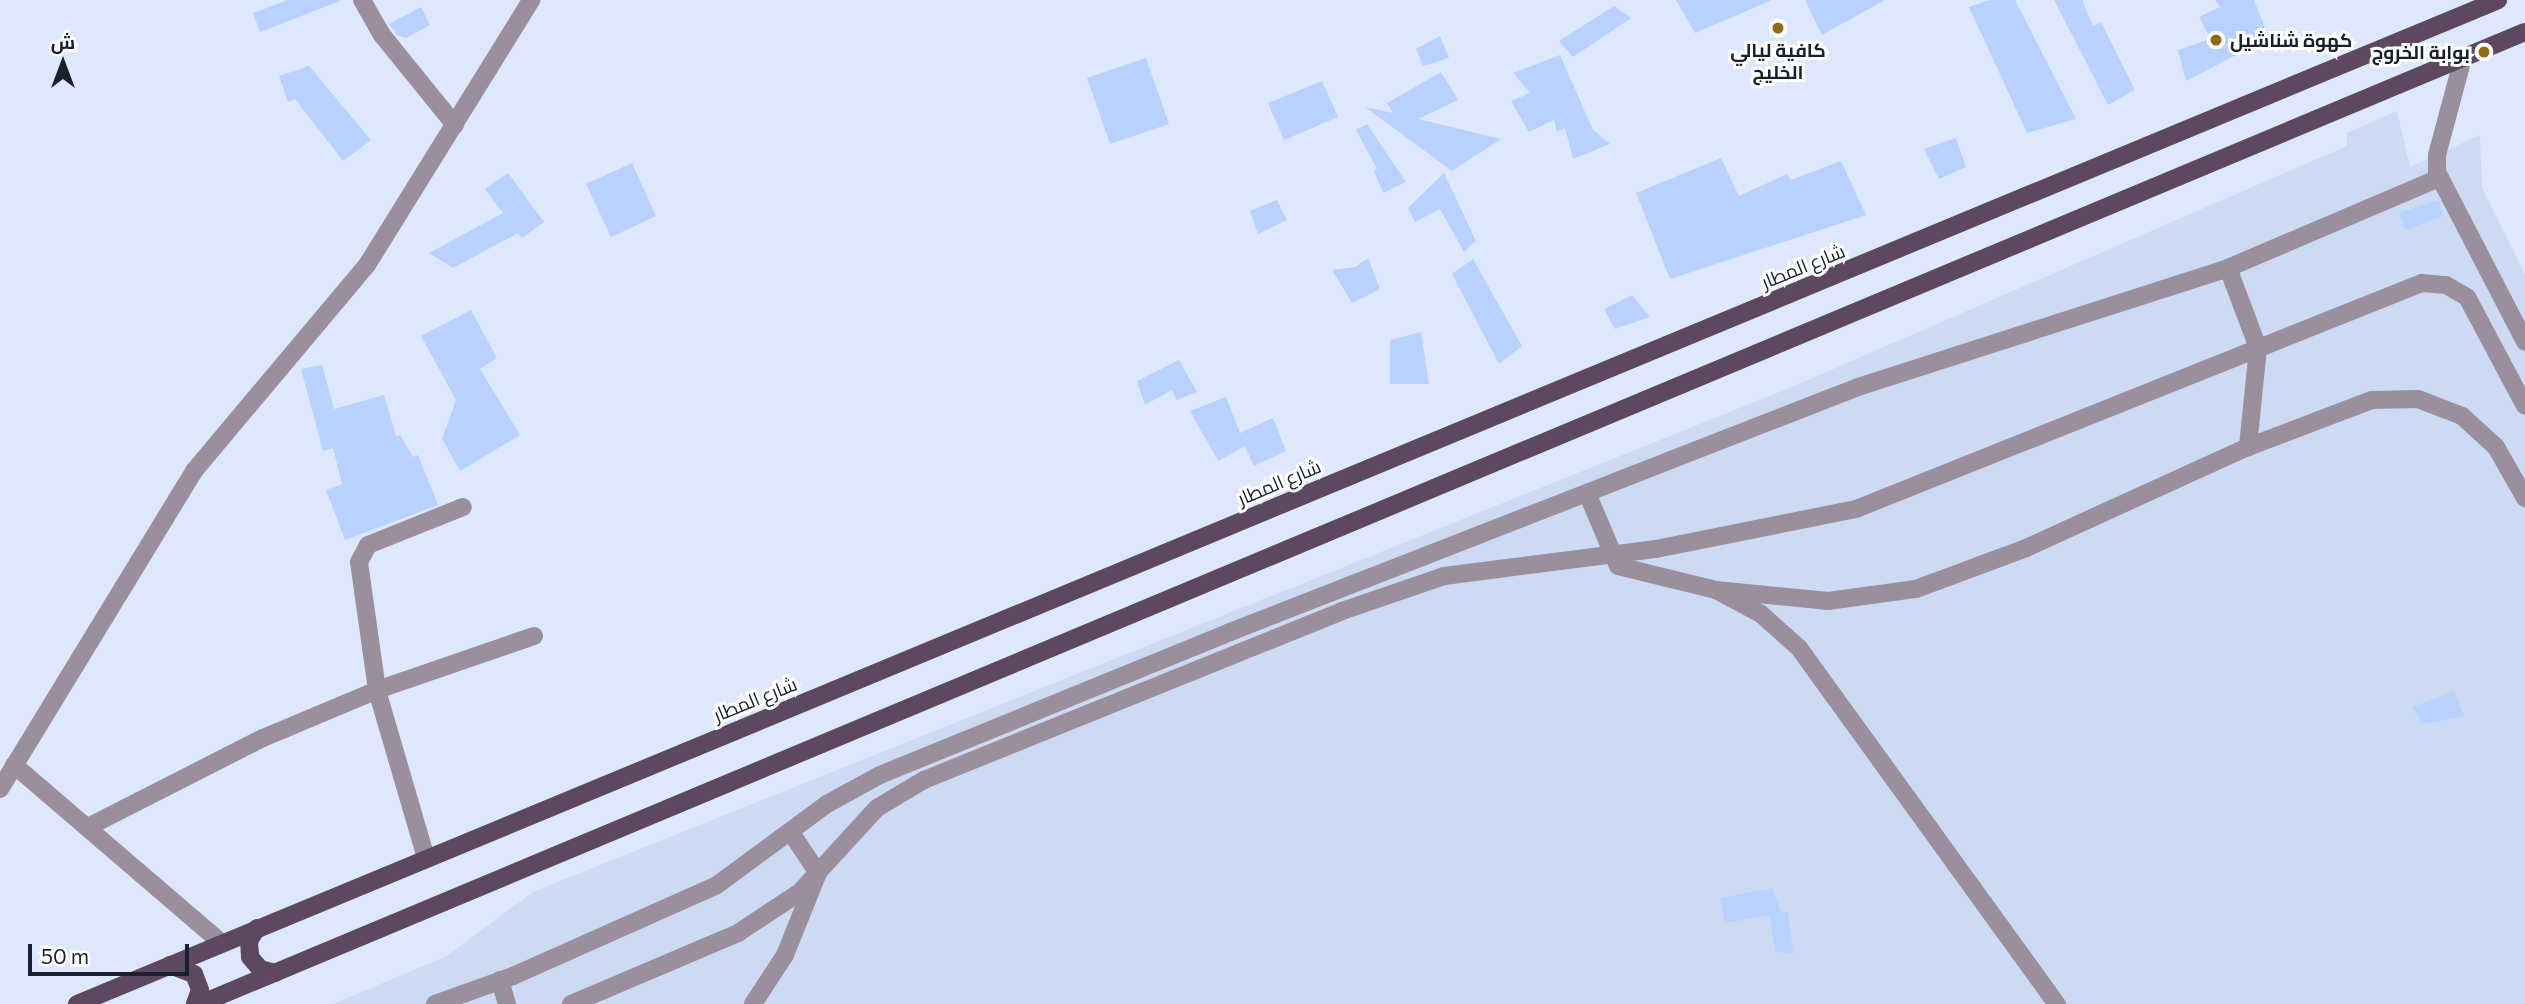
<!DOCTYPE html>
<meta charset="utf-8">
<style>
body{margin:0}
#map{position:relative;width:2525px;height:1004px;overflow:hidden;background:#dde8fe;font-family:Commissioner,Cairo,sans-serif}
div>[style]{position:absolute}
.built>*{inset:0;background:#ccdaf3}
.building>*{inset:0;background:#b8d1fe}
.street>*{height:18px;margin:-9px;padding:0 9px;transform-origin:9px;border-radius:9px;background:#9b8f9d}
.primary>*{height:18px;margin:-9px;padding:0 9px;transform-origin:9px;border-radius:9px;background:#5c485f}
.dots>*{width:19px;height:19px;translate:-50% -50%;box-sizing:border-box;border:4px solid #fff;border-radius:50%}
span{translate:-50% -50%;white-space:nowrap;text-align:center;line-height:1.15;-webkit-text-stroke:6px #fff;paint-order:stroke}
.poi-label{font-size:19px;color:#19202d;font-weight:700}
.left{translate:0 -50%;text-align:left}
.right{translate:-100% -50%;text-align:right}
.street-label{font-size:19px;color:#19202d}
.north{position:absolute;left:28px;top:28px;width:70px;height:70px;-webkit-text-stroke:5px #fff;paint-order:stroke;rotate:0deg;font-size:19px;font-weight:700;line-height:28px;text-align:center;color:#19202d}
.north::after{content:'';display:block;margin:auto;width:24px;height:32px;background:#19202d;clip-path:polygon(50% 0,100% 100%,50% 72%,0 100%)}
.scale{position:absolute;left:28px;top:944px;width:161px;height:32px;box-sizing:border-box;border:4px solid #19202d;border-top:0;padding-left:9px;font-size:21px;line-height:24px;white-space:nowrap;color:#19202d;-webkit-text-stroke:5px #fff;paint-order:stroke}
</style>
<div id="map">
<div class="built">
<div style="clip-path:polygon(2397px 111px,2410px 167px,2480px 135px,2482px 188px,2525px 274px,2525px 1004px,333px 1004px,447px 956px,533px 892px,1787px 389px,2347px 146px,2347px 133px)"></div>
</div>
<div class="building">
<div style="clip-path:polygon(288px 0,340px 0,340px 1px,260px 32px,253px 13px)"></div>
<div style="clip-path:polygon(1676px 0,1772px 0,1695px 33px)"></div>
<div style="clip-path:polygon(1805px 0,1885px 0,1822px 35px)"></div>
<div style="clip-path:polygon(1990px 0,2015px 0,2076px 119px,2027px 133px,1969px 7px)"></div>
<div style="clip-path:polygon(2054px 0,2082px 0,2093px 26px,2101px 22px,2135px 90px,2108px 105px)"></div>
<div style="clip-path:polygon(2215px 0,2254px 0,2269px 38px,2186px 81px,2178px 50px,2210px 39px,2199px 17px,2220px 7px)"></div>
<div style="clip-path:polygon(1614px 6px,1631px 18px,1573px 57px,1559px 41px)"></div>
<div style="clip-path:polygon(421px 7px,430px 25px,406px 38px,397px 35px,389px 24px)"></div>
<div style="clip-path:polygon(1440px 36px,1449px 58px,1423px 66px,1416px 49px)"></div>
<div style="clip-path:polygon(1560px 55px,1593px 130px,1610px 144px,1573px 159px,1565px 128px,1557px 132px,1554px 120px,1529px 132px,1511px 101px,1530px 93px,1513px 73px)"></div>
<div style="clip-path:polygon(1146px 58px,1169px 124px,1110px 144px,1087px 78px)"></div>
<div style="clip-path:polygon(309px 66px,371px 140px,343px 161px,295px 99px,288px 102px,279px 76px)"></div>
<div style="clip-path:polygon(1441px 72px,1458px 100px,1418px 119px,1501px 139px,1452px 171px,1365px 107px,1393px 113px,1387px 103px)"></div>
<div style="clip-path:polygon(1322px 81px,1338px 117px,1284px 140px,1268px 103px)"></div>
<div style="clip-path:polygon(1367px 124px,1406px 182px,1383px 193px,1374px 171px,1377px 169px,1356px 130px)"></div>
<div style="clip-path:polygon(1956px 138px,1966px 167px,1939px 179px,1924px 149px)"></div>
<div style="clip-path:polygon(1721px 158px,1739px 196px,1787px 174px,1791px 180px,1841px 161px,1866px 215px,1670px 279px,1636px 193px)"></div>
<div style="clip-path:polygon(632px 163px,656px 216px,611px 237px,586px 184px)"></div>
<div style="clip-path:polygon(508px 173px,544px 222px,522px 238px,518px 233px,453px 268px,429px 253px,503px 213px,485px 189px)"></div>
<div style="clip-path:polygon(1444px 173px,1476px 241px,1464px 252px,1440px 209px,1415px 222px,1408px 208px)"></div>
<div style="clip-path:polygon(1277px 200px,1287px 220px,1258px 234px,1250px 211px)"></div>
<div style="clip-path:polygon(2439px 200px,2443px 216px,2405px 230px,2399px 213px)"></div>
<div style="clip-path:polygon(1368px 258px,1380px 289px,1352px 303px,1332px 270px,1355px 267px)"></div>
<div style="clip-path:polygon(1473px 259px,1522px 346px,1499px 364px,1452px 274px)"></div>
<div style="clip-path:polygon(1632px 295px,1650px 317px,1615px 329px,1604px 309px)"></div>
<div style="clip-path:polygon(471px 310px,497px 358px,480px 369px,520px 435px,460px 471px,442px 439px,456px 400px,421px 336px)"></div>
<div style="clip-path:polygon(1421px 332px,1429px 384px,1390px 384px,1390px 340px)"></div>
<div style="clip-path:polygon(1179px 360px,1197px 392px,1176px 400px,1172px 390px,1145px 405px,1137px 381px)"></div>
<div style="clip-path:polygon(322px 365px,334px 409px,384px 395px,396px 436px,400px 435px,413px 457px,418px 455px,438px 505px,345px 540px,326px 490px,342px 484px,333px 448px,323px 451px,301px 369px)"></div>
<div style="clip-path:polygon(1226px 397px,1240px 433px,1273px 418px,1286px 451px,1254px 466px,1245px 446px,1218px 461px,1190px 411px)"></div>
<div style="clip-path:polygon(2454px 691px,2464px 716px,2422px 724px,2413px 707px)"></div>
<div style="clip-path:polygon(1773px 888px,1781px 913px,1725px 923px,1720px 898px)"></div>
<div style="clip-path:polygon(1788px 912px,1793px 953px,1776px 952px,1769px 915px)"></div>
</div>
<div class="street">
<div style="left:362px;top:0;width:40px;rotate:60.3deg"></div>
<div style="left:382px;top:35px;width:116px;rotate:51deg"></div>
<div style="left:2463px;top:58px;width:100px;rotate:105deg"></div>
<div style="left:2437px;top:155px;width:17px;rotate:90deg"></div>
<div style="left:2437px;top:172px;width:191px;rotate:62.6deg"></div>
<div style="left:2228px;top:268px;width:85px;rotate:69.4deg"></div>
<div style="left:2258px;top:348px;width:100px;rotate:95.8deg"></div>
<div style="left:1587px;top:493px;width:79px;rotate:67deg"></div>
<div style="left:1618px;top:566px;width:101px;rotate:13.8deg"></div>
<div style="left:1716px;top:590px;width:51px;rotate:28.1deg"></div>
<div style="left:1761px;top:614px;width:51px;rotate:41.8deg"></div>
<div style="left:1799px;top:648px;width:440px;rotate:54.1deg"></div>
<div style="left:1716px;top:590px;width:113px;rotate:5.6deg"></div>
<div style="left:1828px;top:601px;width:89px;rotate:-7.8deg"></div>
<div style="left:1916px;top:589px;width:117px;rotate:-20.4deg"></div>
<div style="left:2026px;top:548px;width:244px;rotate:-24.5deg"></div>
<div style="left:2248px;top:447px;width:133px;rotate:-20.8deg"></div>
<div style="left:2372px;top:400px;width:46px;rotate:-1.2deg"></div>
<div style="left:2418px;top:399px;width:47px;rotate:21.1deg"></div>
<div style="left:2462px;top:416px;width:46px;rotate:42.4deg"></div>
<div style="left:2496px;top:447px;width:59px;rotate:60.4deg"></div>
<div style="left:14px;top:765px;width:274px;rotate:40.6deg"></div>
<div style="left:0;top:789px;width:373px;rotate:-58.6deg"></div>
<div style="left:194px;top:471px;width:269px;rotate:-50deg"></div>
<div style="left:367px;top:265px;width:312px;rotate:-58.2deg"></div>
<div style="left:88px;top:827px;width:196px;rotate:-27deg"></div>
<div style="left:263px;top:738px;width:124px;rotate:-22.8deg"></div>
<div style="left:377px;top:690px;width:166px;rotate:-19deg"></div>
<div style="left:426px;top:858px;width:175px;rotate:-106.3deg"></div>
<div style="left:377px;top:690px;width:129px;rotate:-98deg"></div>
<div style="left:359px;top:562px;width:19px;rotate:-62deg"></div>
<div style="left:368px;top:545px;width:102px;rotate:-21.8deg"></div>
<div style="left:500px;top:980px;width:25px;rotate:74deg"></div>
<div style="left:435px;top:1004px;width:83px;rotate:-19.7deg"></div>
<div style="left:513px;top:976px;width:223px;rotate:-24deg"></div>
<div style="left:717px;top:885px;width:137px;rotate:-36.4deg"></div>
<div style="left:827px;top:804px;width:60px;rotate:-28.7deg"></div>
<div style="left:880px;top:775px;width:378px;rotate:-22.2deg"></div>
<div style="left:1230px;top:632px;width:674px;rotate:-21.31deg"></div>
<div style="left:1858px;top:387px;width:389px;rotate:-17.8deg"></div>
<div style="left:2228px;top:268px;width:229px;rotate:-23.1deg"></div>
<div style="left:571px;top:1004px;width:181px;rotate:-23deg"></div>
<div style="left:738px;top:933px;width:74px;rotate:-33.5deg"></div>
<div style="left:800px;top:892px;width:114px;rotate:-47.5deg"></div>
<div style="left:877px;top:808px;width:55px;rotate:-30.8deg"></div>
<div style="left:924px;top:780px;width:451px;rotate:-22deg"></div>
<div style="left:1342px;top:611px;width:108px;rotate:-18.9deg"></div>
<div style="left:1444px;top:576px;width:214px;rotate:-7.3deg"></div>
<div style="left:1656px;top:549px;width:204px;rotate:-11.3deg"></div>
<div style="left:1856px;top:509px;width:609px;rotate:-21.77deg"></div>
<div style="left:2422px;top:283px;width:24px;rotate:5deg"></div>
<div style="left:2446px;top:285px;width:24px;rotate:30deg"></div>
<div style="left:2467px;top:297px;width:123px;rotate:62deg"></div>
<div style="left:753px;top:1004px;width:59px;rotate:-56.9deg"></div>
<div style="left:785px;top:955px;width:88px;rotate:-68.1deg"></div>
<div style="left:818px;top:873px;width:47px;rotate:-123.7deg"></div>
</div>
<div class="primary">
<div style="left:257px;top:928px;width:15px;rotate:122deg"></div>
<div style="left:249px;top:941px;width:16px;rotate:86deg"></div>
<div style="left:250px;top:957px;width:16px;rotate:50deg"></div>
<div style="left:260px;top:969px;width:16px;rotate:14deg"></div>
<div style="left:170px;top:965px;width:26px;rotate:21deg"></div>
<div style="left:194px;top:974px;width:17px;rotate:69deg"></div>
<div style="left:200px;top:990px;width:15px;rotate:110deg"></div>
<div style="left:77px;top:1004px;width:2621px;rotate:-22.52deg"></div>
<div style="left:200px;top:1004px;width:2520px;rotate:-22.69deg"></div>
</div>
<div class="dots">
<div style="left:1778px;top:28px;background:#916b11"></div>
<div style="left:2216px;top:40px;background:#916b11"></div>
<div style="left:2484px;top:52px;background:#916b11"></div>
</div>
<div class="poi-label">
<span class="left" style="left:2230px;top:40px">كهوة شناشيل</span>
<span style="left:1778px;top:61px">كافية ليالي<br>الخليج</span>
<span class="right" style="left:2470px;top:52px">بوابة الخروج</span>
</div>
<div class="street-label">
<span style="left:1803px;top:266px;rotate:-22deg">شارع المطار</span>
<span style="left:1279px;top:482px;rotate:-23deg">شارع المطار</span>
<span style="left:755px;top:699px;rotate:-22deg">شارع المطار</span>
</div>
<div class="north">ش</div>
<div class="scale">50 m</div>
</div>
